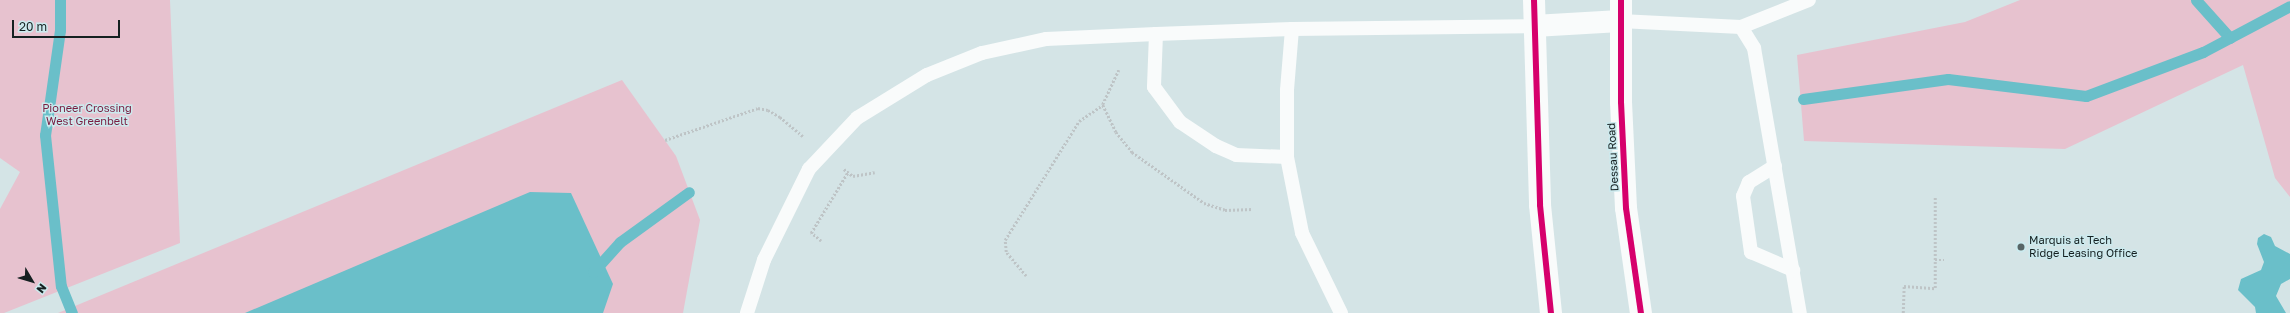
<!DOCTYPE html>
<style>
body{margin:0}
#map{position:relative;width:2290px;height:313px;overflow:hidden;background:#d4e4e6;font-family:"Golos Text",sans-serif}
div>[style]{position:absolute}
.green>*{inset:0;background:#e7c2cf}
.water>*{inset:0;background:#6abfc9}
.stream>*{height:11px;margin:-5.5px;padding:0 5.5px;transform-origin:5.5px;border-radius:5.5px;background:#6abfc9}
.path>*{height:2.5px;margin-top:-1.25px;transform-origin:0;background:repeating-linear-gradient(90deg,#bec4c6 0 2px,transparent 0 4px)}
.lane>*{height:14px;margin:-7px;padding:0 7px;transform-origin:7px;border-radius:7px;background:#f9fbfb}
.secondary>*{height:22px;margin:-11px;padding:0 11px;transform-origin:11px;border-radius:11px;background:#f9fbfb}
.cycleway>*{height:6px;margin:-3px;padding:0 3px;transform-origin:3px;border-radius:3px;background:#d6006c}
.dots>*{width:11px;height:11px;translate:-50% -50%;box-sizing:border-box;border:2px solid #cceaee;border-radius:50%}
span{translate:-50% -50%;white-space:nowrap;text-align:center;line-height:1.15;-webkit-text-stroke:3px #cceaee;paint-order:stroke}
.park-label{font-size:11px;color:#7a1c40}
.street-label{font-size:11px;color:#152021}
.poi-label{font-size:11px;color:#152021}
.left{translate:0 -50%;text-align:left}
.north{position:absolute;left:12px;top:261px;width:40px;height:40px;-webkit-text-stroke:3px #cceaee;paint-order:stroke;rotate:128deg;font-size:11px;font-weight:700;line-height:16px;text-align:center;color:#152021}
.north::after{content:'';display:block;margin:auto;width:14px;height:18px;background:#152021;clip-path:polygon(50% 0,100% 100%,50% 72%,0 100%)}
.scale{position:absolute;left:12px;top:20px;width:108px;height:18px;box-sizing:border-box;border:2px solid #152021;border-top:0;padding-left:5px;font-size:12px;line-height:14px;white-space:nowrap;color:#152021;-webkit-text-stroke:3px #cceaee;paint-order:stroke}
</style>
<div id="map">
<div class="green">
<div style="clip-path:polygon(0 0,170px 0,180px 243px,4px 313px,0 313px,0 209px,20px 172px,0 158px)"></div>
<div style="clip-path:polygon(2020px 0,2290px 0,2290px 197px,2275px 178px,2243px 65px,2065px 149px,1804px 141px,1797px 55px,1965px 22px)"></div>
<div style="clip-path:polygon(622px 80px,676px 156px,700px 220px,683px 313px,58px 313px)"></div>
</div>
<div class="water">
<div style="clip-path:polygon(530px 192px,571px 193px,613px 284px,603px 313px,245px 313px)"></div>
<div style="clip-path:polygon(2264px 234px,2271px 237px,2275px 246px,2290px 254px,2290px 279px,2281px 284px,2276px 296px,2286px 313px,2256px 313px,2255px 307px,2238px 290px,2241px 279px,2261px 270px,2264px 262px,2257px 244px,2258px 238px)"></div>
</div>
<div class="stream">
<div style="left:60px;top:0;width:30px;rotate:90deg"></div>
<div style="left:60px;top:30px;width:106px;rotate:98.1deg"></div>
<div style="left:45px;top:135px;width:152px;rotate:84deg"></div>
<div style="left:61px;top:286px;width:29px;rotate:68deg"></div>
<div style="left:2196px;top:0;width:51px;rotate:48.2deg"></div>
<div style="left:1803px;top:99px;width:146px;rotate:-7.9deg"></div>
<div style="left:1948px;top:79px;width:139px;rotate:7deg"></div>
<div style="left:2086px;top:96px;width:125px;rotate:-20.6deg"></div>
<div style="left:2203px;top:52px;width:98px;rotate:-27.9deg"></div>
<div style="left:593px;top:272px;width:40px;rotate:-48deg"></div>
<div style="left:620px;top:242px;width:85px;rotate:-35.9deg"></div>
</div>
<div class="path">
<div style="left:1119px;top:70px;width:38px;rotate:115deg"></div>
<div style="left:1103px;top:105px;width:30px;rotate:64deg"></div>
<div style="left:1116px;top:132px;width:26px;rotate:51deg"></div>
<div style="left:1132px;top:152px;width:88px;rotate:35.3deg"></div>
<div style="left:1204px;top:203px;width:22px;rotate:18deg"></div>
<div style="left:1225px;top:210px;width:28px;rotate:-2deg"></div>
<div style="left:665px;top:140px;width:98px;rotate:-19deg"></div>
<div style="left:758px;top:108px;width:10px;rotate:11deg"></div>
<div style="left:768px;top:110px;width:14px;rotate:30deg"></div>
<div style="left:780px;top:117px;width:30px;rotate:40deg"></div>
<div style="left:844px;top:169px;width:11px;rotate:38deg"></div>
<div style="left:853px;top:176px;width:22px;rotate:-10deg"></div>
<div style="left:821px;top:241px;width:13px;rotate:-141deg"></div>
<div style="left:811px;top:233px;width:71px;rotate:-58.8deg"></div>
<div style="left:1935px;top:260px;width:9px"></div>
<div style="left:1026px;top:276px;width:31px;rotate:-130deg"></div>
<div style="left:1006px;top:252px;width:12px;rotate:-95deg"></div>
<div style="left:1005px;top:240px;width:140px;rotate:-58.1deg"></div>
<div style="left:1079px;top:121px;width:29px;rotate:-34deg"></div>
<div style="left:1903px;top:313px;width:27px;rotate:-88deg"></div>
<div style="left:1904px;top:286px;width:31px;rotate:4deg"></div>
<div style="left:1935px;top:288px;width:92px;rotate:-90deg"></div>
</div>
<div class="lane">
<div style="left:1620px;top:21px;width:121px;rotate:2.8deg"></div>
<div style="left:1741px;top:27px;width:73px;rotate:-21.7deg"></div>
<div style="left:1741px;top:27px;width:25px;rotate:58deg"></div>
<div style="left:1754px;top:48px;width:269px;rotate:80.2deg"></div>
<div style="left:1292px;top:29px;width:61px;rotate:94.7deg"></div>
<div style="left:1287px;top:90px;width:67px;rotate:90deg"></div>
<div style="left:1287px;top:157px;width:77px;rotate:78.8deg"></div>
<div style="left:1302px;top:233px;width:89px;rotate:64deg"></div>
<div style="left:1156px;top:34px;width:53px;rotate:92.2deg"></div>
<div style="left:1154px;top:87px;width:44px;rotate:53.4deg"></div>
<div style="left:1180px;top:122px;width:43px;rotate:33.7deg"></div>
<div style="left:1216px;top:146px;width:22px;rotate:24deg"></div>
<div style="left:1236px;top:155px;width:51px;rotate:2.2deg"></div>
<div style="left:1775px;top:166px;width:31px;rotate:148deg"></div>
<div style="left:1749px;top:182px;width:15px;rotate:113deg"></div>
<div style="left:1743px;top:196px;width:57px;rotate:81.9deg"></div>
<div style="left:1751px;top:252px;width:46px;rotate:23.2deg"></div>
<div style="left:747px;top:313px;width:56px;rotate:-72.2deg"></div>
<div style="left:764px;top:260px;width:102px;rotate:-63.7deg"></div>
<div style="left:809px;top:169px;width:70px;rotate:-46.7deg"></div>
<div style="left:857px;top:118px;width:82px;rotate:-31.6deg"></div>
<div style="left:927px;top:75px;width:59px;rotate:-21.8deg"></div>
<div style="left:982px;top:53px;width:66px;rotate:-12.3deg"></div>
<div style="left:1046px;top:39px;width:110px;rotate:-2.6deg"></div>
<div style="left:1156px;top:34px;width:136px;rotate:-2.1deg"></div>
<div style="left:1292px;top:29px;width:242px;rotate:-0.7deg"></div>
</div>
<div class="secondary">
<div style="left:1534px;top:0;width:205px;rotate:88.3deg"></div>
<div style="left:1540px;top:205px;width:109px;rotate:84.2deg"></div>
<div style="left:1621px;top:0;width:102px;rotate:90deg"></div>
<div style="left:1621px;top:102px;width:106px;rotate:87.3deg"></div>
<div style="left:1626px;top:208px;width:106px;rotate:81.9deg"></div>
<div style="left:1534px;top:26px;width:86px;rotate:-3.3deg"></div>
</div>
<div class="cycleway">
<div style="left:1534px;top:0;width:205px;rotate:88.3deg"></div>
<div style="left:1540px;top:205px;width:109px;rotate:84.2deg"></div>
<div style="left:1621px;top:0;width:102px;rotate:90deg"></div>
<div style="left:1621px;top:102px;width:106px;rotate:87.3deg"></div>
<div style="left:1626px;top:208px;width:106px;rotate:81.9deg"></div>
</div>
<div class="dots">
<div style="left:2021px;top:247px;background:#586566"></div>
</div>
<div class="park-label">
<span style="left:87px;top:115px">Pioneer Crossing<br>West Greenbelt</span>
</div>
<div class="street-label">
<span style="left:1613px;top:157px;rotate:-93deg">Dessau Road</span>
</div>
<div class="poi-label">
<span class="left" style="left:2029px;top:247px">Marquis at Tech<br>Ridge Leasing Office</span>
</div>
<div class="north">N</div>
<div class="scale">20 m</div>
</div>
